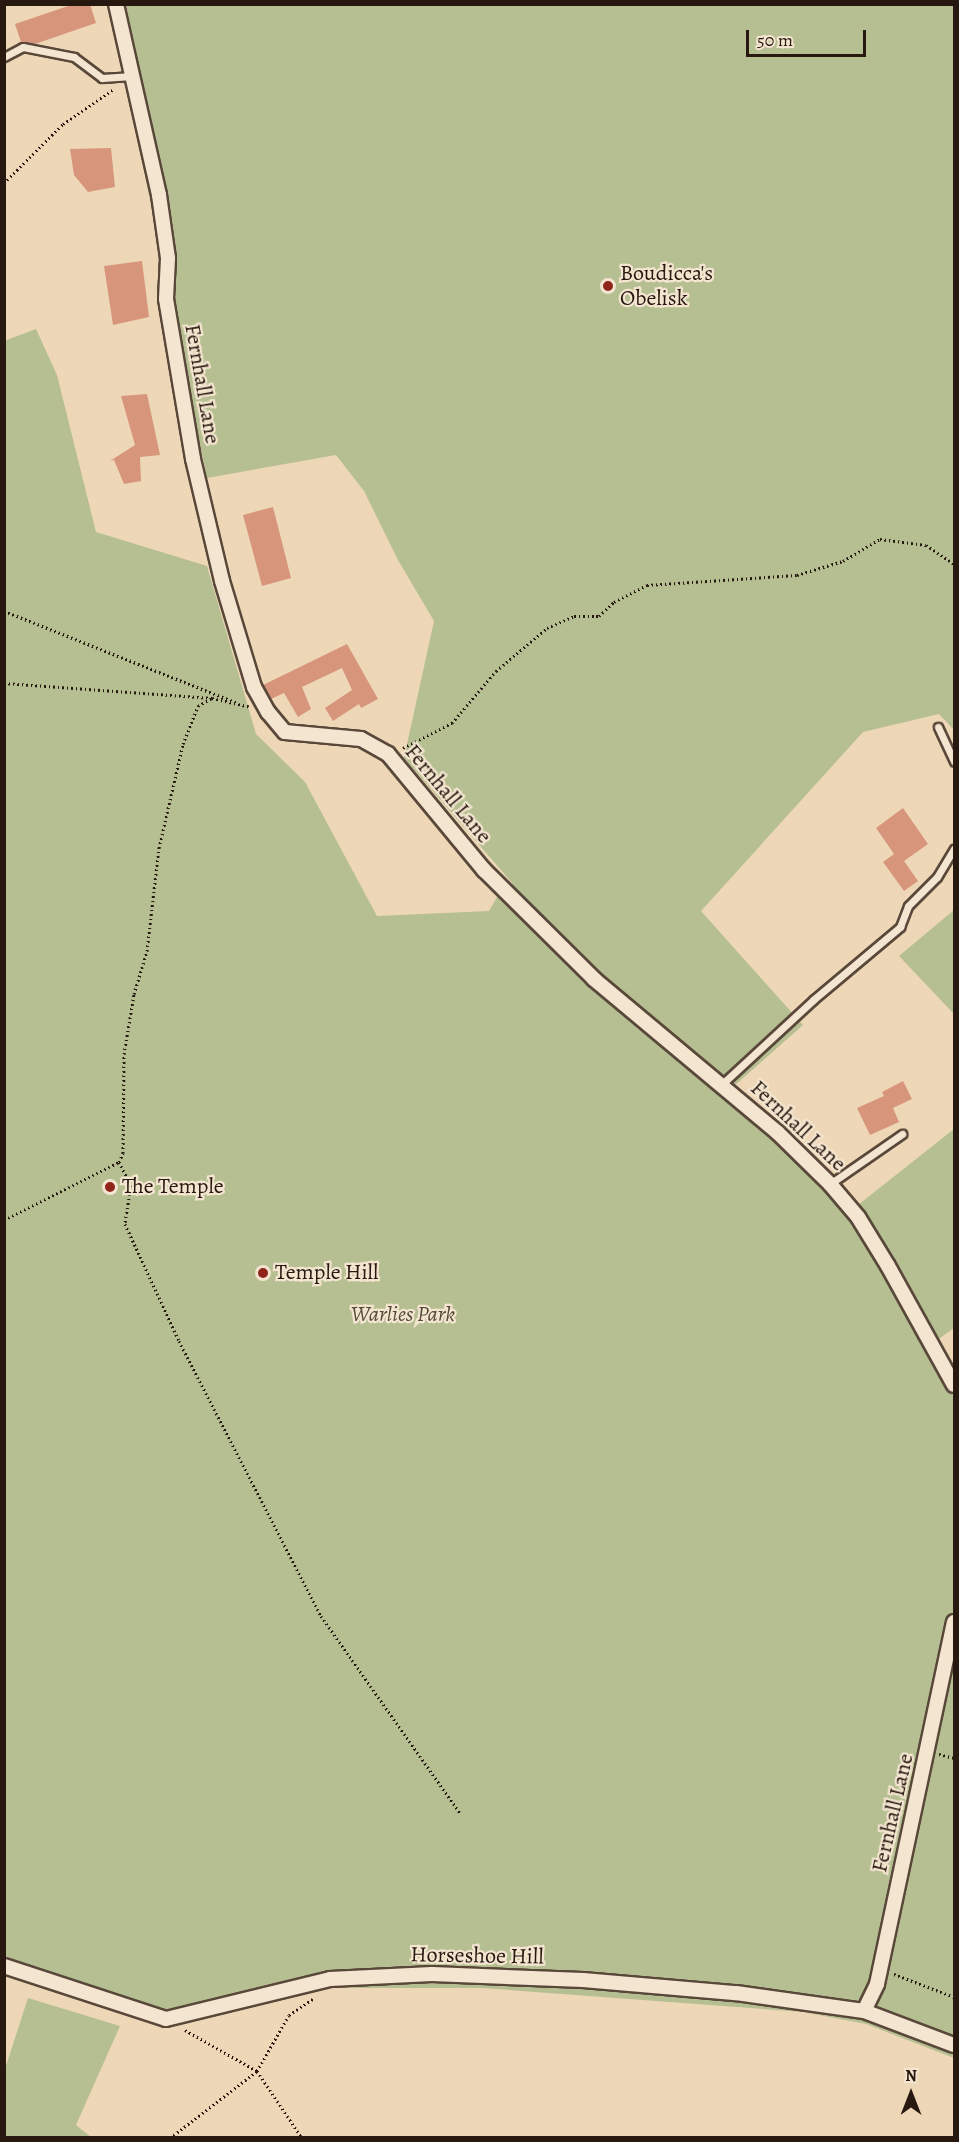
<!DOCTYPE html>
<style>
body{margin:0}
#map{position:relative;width:959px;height:2142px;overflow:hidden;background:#eed7b7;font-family:Alegreya,serif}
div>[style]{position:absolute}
.green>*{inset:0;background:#b5bf91}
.building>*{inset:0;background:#d7967c}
.path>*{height:3px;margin-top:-1.5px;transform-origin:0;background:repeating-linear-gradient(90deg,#271810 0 1.5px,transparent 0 4.5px)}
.roads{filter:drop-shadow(2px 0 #59483a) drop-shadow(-2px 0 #59483a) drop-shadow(0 2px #59483a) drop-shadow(0 -2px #59483a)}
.service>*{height:7px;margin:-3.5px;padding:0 3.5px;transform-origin:3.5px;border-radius:3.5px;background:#f4e5d0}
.minor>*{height:14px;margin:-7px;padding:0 7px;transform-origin:7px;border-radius:7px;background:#f4e5d0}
.dots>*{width:16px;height:16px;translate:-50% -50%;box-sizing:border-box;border:3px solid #f4e5d0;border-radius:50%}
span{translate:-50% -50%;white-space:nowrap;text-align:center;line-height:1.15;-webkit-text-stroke:4.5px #f4e5d0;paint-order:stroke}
.poi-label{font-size:22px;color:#271810}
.left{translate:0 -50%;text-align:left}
.street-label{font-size:22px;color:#271810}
.park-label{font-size:22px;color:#524a37;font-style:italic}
.frame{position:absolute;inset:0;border:6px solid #271810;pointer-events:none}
.north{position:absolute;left:881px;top:2064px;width:60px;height:60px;-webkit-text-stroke:4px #f4e5d0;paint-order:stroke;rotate:0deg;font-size:16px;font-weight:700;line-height:24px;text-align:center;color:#271810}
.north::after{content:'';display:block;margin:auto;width:21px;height:27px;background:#271810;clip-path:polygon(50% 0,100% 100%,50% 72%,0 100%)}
.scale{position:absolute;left:746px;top:30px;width:120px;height:27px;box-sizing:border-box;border:3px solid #271810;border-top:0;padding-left:8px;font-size:18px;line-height:21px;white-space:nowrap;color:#271810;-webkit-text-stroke:4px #f4e5d0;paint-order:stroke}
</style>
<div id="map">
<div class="green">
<div style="clip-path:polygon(110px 5px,954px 5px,954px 730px,939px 714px,863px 732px,701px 911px,803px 1025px,735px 1085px,790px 1134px,858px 1205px,954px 1129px,954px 1328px,926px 1348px,954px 1398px,954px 2058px,866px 2024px,803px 2012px,483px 1988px,317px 1988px,166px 2019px,5px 1975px,4px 341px,36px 329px,57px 375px,96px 532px,207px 566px,256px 734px,305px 782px,377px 916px,489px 911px,497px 897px,513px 884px,404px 758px,434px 621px,398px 560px,364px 491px,336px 455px,207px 478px)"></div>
<div style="clip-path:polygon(954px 910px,954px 1014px,899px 956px)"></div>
<div style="clip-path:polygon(28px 1998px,120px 2026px,76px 2125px,91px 2137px,5px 2137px,5px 2069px)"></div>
</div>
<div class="building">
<div style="clip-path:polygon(74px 4px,90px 4px,96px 23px,35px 44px,21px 42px,15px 24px)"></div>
<div style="clip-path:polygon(111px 148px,115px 187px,88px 192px,74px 175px,70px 149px)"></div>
<div style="clip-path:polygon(142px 261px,149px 317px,113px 325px,104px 266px)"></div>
<div style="clip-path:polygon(147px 394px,160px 455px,140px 457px,141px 481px,124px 484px,114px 460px,110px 461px,135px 445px,121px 396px)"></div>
<div style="clip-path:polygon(273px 507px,291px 578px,262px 586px,243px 515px)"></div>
<div style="clip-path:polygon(347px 644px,378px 699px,361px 708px,359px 704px,333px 721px,325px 708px,352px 690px,342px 668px,302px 687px,311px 709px,298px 717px,284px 693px,271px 699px,263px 685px)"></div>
<div style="clip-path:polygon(903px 808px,928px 844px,904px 861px,918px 881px,904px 891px,883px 862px,894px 854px,876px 828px)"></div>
<div style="clip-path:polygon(903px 1081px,912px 1099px,893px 1108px,899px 1122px,870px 1135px,857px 1108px,884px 1096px,882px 1092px)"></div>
</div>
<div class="path">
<div style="left:4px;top:183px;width:83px;rotate:-45deg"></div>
<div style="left:63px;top:124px;width:62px;rotate:-34.5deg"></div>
<div style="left:4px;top:611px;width:251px;rotate:21.5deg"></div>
<div style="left:4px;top:683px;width:209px;rotate:4.1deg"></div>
<div style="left:212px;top:698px;width:39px;rotate:13deg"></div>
<div style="left:403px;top:748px;width:55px;rotate:-27deg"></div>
<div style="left:452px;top:723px;width:68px;rotate:-49.8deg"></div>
<div style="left:496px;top:671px;width:67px;rotate:-40.1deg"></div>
<div style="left:547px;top:628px;width:30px;rotate:-24deg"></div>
<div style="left:574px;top:616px;width:25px"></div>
<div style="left:599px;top:616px;width:21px;rotate:-43deg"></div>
<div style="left:614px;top:602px;width:37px;rotate:-27deg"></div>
<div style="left:647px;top:585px;width:150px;rotate:-3.8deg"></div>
<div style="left:797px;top:575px;width:48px;rotate:-16.9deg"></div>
<div style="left:843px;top:561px;width:43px;rotate:-30.7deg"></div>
<div style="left:880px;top:539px;width:46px;rotate:7.4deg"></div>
<div style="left:926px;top:545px;width:34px;rotate:34deg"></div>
<div style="left:119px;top:1162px;width:26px;rotate:62deg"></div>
<div style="left:131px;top:1185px;width:39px;rotate:99deg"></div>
<div style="left:125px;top:1224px;width:129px;rotate:65.2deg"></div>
<div style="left:179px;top:1341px;width:309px;rotate:62.7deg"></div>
<div style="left:321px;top:1616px;width:241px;rotate:54.8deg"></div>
<div style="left:4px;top:1220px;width:129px;rotate:-26.8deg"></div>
<div style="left:119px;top:1162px;width:10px;rotate:-66deg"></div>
<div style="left:123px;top:1153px;width:99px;rotate:-89.4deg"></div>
<div style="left:124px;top:1054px;width:61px;rotate:-80.5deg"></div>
<div style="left:134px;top:994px;width:45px;rotate:-73.2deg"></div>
<div style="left:147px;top:951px;width:104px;rotate:-83.4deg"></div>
<div style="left:159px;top:848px;width:107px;rotate:-77deg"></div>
<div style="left:183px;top:744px;width:41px;rotate:-68.5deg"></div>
<div style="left:198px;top:706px;width:16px;rotate:-30deg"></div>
<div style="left:939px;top:1754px;width:16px;rotate:15deg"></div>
<div style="left:894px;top:1974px;width:64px;rotate:21deg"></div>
<div style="left:185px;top:2030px;width:83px;rotate:29.7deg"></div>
<div style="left:257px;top:2071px;width:81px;rotate:56.1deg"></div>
<div style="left:170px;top:2138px;width:110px;rotate:-37.6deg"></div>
<div style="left:257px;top:2071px;width:64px;rotate:-60.3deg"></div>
<div style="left:289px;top:2015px;width:29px;rotate:-34deg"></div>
</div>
<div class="roads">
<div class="service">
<div style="left:4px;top:57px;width:21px;rotate:-28deg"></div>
<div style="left:23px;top:47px;width:52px;rotate:11.1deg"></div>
<div style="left:74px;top:57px;width:35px;rotate:37deg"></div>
<div style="left:102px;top:78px;width:30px;rotate:-4deg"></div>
<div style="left:938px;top:727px;width:38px;rotate:65deg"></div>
<div style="left:721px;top:1085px;width:125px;rotate:-42.7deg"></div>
<div style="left:813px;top:1000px;width:114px;rotate:-40deg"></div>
<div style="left:900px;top:927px;width:22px;rotate:-69deg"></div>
<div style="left:908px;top:906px;width:41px;rotate:-45deg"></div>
<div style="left:937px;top:877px;width:33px;rotate:-59deg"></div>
<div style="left:830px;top:1184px;width:88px;rotate:-34.8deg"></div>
</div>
<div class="minor">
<div style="left:116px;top:4px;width:196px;rotate:77.3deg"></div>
<div style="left:159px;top:195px;width:64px;rotate:81.9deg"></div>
<div style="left:168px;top:258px;width:41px;rotate:92.8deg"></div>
<div style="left:166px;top:299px;width:162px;rotate:80.4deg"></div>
<div style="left:193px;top:459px;width:125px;rotate:76.6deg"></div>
<div style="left:222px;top:581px;width:111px;rotate:73.2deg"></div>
<div style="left:254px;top:687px;width:29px;rotate:61deg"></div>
<div style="left:268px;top:712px;width:26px;rotate:50deg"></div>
<div style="left:285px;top:732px;width:76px;rotate:5.3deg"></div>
<div style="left:361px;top:739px;width:31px;rotate:29deg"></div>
<div style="left:388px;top:754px;width:151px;rotate:50.4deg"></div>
<div style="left:484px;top:870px;width:155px;rotate:44.7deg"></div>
<div style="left:594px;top:979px;width:239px;rotate:39.9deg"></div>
<div style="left:777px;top:1132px;width:74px;rotate:44.5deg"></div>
<div style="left:830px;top:1184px;width:43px;rotate:49.7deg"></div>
<div style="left:858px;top:1217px;width:57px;rotate:58.5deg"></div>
<div style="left:888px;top:1266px;width:136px;rotate:61deg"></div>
<div style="left:4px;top:1966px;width:170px;rotate:18.1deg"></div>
<div style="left:166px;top:2019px;width:169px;rotate:-13.7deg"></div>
<div style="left:330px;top:1979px;width:102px;rotate:-2.8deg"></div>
<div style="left:432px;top:1974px;width:151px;rotate:2.3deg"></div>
<div style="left:583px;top:1980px;width:154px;rotate:4.9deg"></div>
<div style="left:736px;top:1993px;width:129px;rotate:8deg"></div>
<div style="left:864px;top:2011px;width:96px;rotate:20.7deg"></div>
<div style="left:864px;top:2011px;width:30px;rotate:-64deg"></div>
<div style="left:877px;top:1984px;width:370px;rotate:-78deg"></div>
</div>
</div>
<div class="dots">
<div style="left:608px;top:286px;background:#8f2418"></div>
<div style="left:110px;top:1187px;background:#8f2418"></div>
<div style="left:263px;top:1273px;background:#8f2418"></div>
</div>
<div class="poi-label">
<span class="left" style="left:620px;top:286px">Boudicca's<br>Obelisk</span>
<span class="left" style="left:122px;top:1187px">The Temple</span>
<span class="left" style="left:275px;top:1273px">Temple Hill</span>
</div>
<div class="street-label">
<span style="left:202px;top:384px;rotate:80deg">Fernhall Lane</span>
<span style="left:448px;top:794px;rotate:50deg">Fernhall Lane</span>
<span style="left:798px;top:1126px;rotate:43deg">Fernhall Lane</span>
<span style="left:893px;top:1813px;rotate:-77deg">Fernhall Lane</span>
<span style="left:477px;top:1956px;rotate:1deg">Horseshoe Hill</span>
</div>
<div class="park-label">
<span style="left:403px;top:1315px">Warlies Park</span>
</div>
<div class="frame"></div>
<div class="north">N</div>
<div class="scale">50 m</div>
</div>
